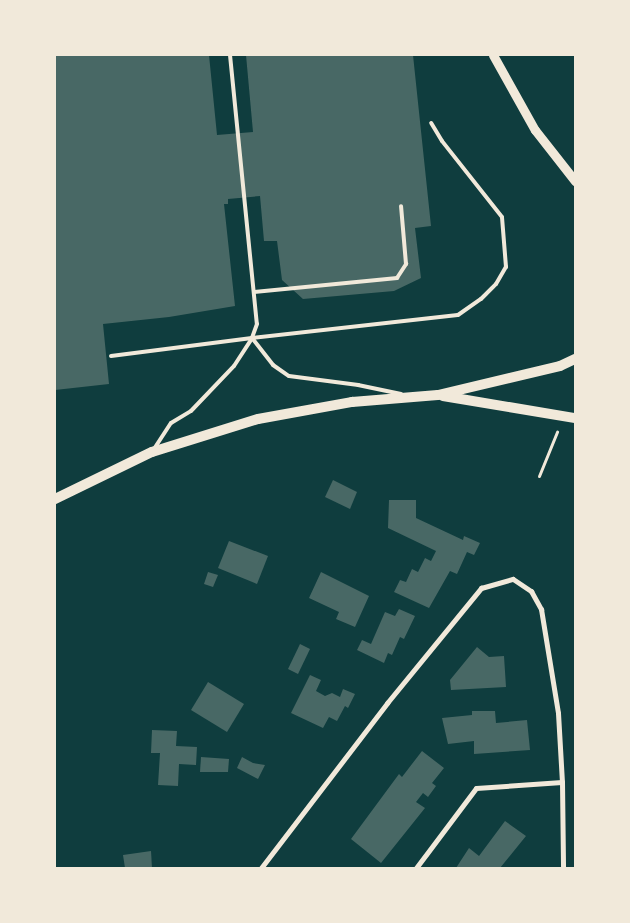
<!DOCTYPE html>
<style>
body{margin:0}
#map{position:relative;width:630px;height:923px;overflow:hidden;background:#0f3d3e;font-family:Arial,sans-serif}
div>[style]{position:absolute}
.building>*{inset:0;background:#486865}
.path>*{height:3px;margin:-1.5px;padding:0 1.5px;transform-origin:1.5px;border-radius:1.5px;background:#f1e9da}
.service>*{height:4px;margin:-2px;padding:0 2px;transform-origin:2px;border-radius:2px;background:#f1e9da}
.minor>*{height:5px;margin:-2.5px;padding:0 2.5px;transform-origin:2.5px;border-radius:2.5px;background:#f1e9da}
.tertiary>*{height:9px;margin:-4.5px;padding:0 4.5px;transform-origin:4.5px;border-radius:4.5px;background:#f1e9da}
.secondary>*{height:10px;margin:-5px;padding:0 5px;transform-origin:5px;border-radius:5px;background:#f1e9da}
span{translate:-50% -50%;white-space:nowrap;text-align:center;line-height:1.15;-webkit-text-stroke:5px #f1e9da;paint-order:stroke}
.frame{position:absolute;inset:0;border:56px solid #f1e9da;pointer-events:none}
</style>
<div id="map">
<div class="building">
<div style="clip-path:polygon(55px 55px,209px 55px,217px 135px,253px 132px,246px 55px,413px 55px,431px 226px,415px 228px,421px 278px,394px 291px,303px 299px,282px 280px,277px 241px,264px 241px,260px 196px,228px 199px,228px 204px,224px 204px,235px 306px,169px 317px,103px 324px,109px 384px,55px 390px)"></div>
<div style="clip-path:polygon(333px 480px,357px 492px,350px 509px,325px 497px)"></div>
<div style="clip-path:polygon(389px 500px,416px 500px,416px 518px,463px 540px,464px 536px,480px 543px,474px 555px,467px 552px,457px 574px,450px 571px,429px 608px,394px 592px,400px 580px,406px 582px,412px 569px,418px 572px,425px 558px,431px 561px,436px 551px,388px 528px)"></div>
<div style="clip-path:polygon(229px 541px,268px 556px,257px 584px,218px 568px)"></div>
<div style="clip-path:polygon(208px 572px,218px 575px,213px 587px,204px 584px)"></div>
<div style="clip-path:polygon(321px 572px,369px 596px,355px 627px,336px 619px,339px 612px,309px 598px)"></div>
<div style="clip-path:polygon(399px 609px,415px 616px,404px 639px,400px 637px,392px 655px,388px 653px,384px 663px,357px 650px,362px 640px,371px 644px,385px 612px,395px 616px)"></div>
<div style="clip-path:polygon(300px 644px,310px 649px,298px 674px,288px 669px)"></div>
<div style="clip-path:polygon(477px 647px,489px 657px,504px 656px,506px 687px,451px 690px,450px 680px)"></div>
<div style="clip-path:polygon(310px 675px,321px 680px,316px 691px,325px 696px,332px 693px,340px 697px,343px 689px,355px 694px,348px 708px,345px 706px,337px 721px,329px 717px,323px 728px,291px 713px)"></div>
<div style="clip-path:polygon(208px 682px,244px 704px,227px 732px,191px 710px)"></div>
<div style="clip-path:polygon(472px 711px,495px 711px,496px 723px,527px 720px,530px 750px,474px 754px,474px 741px,448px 744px,442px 718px,472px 715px)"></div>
<div style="clip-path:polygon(152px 730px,177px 731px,176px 746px,197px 747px,196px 765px,179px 764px,178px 786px,158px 785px,160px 753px,151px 753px)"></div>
<div style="clip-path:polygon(422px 751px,444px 768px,432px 783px,436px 786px,428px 797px,423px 793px,416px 802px,425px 808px,381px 863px,351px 839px,399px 774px,402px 777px)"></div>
<div style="clip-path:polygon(201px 757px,229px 759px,228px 772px,200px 772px)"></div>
<div style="clip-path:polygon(242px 757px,253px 763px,265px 765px,258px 779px,237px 768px)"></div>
<div style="clip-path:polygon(505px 821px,526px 836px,500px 868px,456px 868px,469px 848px,479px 856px)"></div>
<div style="clip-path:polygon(151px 851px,152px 868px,125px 868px,123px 855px)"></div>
</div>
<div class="path">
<div style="left:539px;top:476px;width:48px;rotate:-67.8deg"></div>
</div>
<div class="service">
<div style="left:230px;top:55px;width:270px;rotate:84.3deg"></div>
<div style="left:257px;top:324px;width:15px;rotate:110deg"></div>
<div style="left:252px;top:338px;width:207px;rotate:-6.4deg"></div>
<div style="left:458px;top:315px;width:28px;rotate:-35deg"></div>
<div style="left:481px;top:299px;width:21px;rotate:-45deg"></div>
<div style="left:496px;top:284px;width:20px;rotate:-60deg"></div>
<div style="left:506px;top:267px;width:50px;rotate:-94.6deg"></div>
<div style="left:502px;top:217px;width:97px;rotate:-128.3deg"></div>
<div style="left:442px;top:141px;width:21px;rotate:-121deg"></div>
<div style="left:254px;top:292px;width:144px;rotate:-5.6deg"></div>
<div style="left:397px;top:278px;width:17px;rotate:-57deg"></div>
<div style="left:406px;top:264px;width:58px;rotate:-94.9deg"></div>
<div style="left:111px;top:356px;width:142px;rotate:-7.3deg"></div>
<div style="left:154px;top:449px;width:31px;rotate:-57deg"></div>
<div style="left:171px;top:423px;width:23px;rotate:-31deg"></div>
<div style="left:191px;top:411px;width:62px;rotate:-46.3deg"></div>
<div style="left:234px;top:366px;width:33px;rotate:-57deg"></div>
<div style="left:252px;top:338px;width:34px;rotate:52deg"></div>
<div style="left:273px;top:365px;width:19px;rotate:35deg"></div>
<div style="left:289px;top:376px;width:70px;rotate:7.4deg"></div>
<div style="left:358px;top:385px;width:44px;rotate:11.8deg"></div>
</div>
<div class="minor">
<div style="left:261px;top:868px;width:208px;rotate:-52.6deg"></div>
<div style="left:387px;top:703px;width:149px;rotate:-50.7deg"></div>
<div style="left:481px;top:588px;width:33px;rotate:-16deg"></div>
<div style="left:513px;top:579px;width:22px;rotate:34deg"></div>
<div style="left:531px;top:591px;width:21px;rotate:61deg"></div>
<div style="left:541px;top:609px;width:105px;rotate:80.7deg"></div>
<div style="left:558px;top:713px;width:69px;rotate:86.7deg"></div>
<div style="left:562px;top:782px;width:86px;rotate:89.3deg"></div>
<div style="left:416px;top:868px;width:100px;rotate:-53.1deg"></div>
<div style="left:476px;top:788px;width:86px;rotate:-4deg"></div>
</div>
<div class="tertiary">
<div style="left:493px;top:55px;width:86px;rotate:60.8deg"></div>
<div style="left:535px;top:130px;width:65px;rotate:51.9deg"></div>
</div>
<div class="secondary">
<div style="left:443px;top:396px;width:134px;rotate:9.5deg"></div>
<div style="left:55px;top:499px;width:108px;rotate:-25.9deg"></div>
<div style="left:152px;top:452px;width:111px;rotate:-17.3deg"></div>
<div style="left:258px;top:419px;width:96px;rotate:-10.3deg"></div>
<div style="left:352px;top:402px;width:86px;rotate:-4.7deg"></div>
<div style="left:438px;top:395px;width:125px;rotate:-13.4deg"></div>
<div style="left:560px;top:366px;width:17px;rotate:-25deg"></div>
</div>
<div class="frame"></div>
</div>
